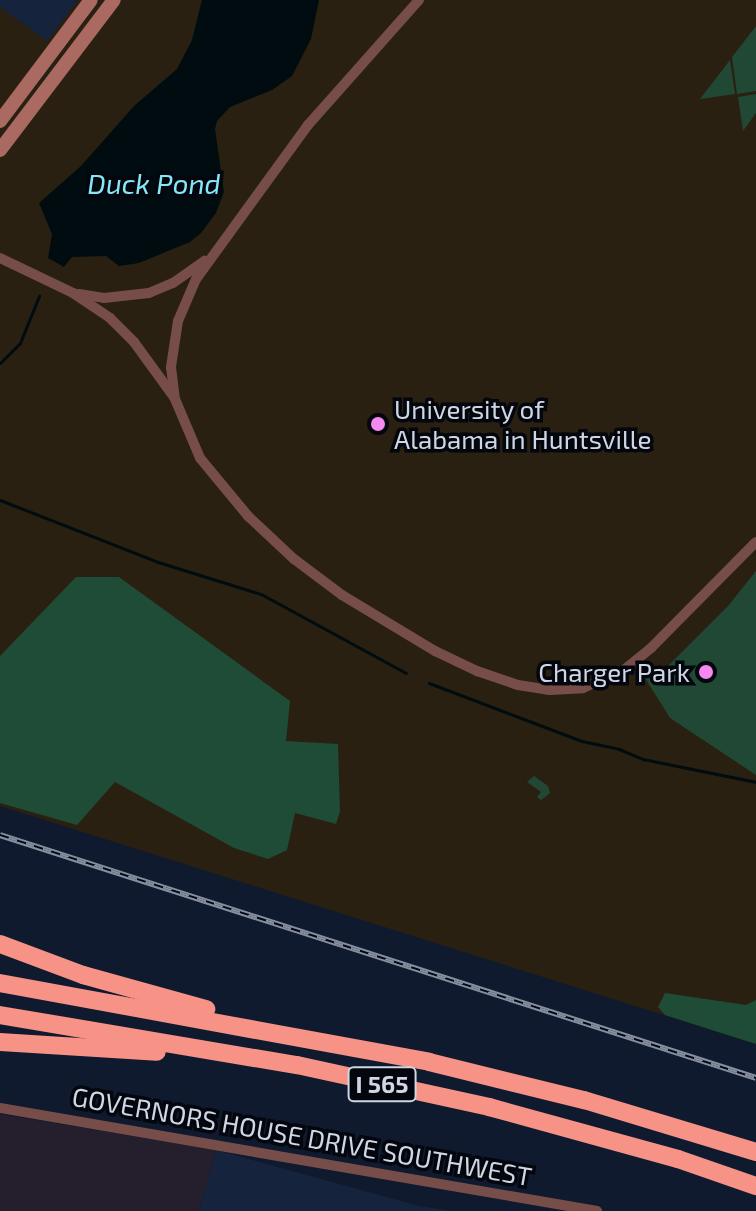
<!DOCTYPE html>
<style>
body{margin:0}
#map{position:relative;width:756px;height:1211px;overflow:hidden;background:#0f1a2e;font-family:"Exo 2",sans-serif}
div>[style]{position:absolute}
.commercial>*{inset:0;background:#251e2d}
.built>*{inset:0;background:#15233c}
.education>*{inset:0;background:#292011}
.green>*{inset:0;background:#214834}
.forest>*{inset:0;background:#1e4c36}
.water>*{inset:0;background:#000c0f}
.stream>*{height:3px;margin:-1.5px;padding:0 1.5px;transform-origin:1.5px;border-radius:1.5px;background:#000c0f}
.street>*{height:10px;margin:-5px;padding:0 5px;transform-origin:5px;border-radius:5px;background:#764d48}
.secondary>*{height:14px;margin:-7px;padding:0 7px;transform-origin:7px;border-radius:7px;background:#aa6961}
.highway>*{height:18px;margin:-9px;padding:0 9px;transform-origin:9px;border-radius:9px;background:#f79286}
.rail>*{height:6px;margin-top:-3px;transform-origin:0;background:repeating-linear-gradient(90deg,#03060d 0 9px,#868f9f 0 18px);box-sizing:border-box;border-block:2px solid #868f9f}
.dots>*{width:22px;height:22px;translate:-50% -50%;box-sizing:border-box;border:4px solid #03060d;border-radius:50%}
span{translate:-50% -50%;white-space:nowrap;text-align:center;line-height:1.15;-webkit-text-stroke:7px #03060d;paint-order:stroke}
.shield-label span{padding:2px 6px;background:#03060d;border:2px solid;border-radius:6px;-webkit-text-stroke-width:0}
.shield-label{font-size:24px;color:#cfd7e5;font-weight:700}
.poi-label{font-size:26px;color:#cfd7e5}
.left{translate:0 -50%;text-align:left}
.right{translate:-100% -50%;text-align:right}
.street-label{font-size:26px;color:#cfd7e5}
.water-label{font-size:28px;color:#86e7f7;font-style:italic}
</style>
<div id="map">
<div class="commercial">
<div style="clip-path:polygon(0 1114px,216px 1150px,199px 1211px,0 1211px)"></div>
</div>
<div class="built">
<div style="clip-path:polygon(0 0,78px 0,47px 42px,0 7px)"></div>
<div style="clip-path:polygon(216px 1150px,419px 1206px,453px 1211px,199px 1211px)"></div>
</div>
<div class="education">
<div style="clip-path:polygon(78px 0,756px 0,756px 1044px,0 806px,0 7px,47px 41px)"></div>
</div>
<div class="green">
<div style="clip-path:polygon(756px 26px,756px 91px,737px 94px,732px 57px)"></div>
<div style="clip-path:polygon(730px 60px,735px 94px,700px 99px)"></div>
<div style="clip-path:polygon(756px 94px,756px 113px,743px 131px,738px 97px)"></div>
<div style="clip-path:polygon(756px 571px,756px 775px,670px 718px,645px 678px,668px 666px,728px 606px)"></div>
<div style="clip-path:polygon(534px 776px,548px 786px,550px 793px,541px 800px,537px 797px,541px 792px,527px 782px)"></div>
</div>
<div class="forest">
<div style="clip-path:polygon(76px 577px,119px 577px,290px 701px,286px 741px,338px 744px,340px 811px,336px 824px,295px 813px,287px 850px,268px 859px,234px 848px,115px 782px,77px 825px,0 803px,0 656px)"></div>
<div style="clip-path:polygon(665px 993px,746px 1005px,756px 1000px,756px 1044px,665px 1015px,658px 1007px)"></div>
</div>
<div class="water">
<div style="clip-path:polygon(202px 0,319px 0,311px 39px,292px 76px,272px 90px,230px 107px,217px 121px,215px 129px,224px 192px,216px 213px,201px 233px,190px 242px,139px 263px,119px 266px,106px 256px,72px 257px,64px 267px,48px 258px,52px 234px,39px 203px,81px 166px,134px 106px,177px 69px,192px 40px)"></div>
</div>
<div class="stream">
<div style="left:0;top:363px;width:28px;rotate:-45deg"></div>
<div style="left:20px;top:343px;width:51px;rotate:-68deg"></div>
<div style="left:0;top:500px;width:170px;rotate:21.4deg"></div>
<div style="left:158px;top:562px;width:108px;rotate:17.3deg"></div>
<div style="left:261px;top:594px;width:165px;rotate:28.6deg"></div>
<div style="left:429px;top:683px;width:164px;rotate:20.8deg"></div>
<div style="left:582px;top:741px;width:38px;rotate:12deg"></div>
<div style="left:619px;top:749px;width:26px;rotate:23deg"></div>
<div style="left:643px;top:759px;width:115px;rotate:11.5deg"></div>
</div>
<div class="street">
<div style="left:419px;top:0;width:167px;rotate:131.6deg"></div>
<div style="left:308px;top:125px;width:190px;rotate:126deg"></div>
<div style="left:196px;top:279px;width:46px;rotate:113.2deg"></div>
<div style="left:178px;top:321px;width:47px;rotate:98.7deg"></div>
<div style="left:171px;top:367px;width:32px;rotate:83deg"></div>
<div style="left:175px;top:399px;width:64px;rotate:67deg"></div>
<div style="left:200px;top:458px;width:75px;rotate:50.4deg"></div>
<div style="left:248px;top:516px;width:63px;rotate:43.1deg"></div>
<div style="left:294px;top:559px;width:60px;rotate:36.9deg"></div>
<div style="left:342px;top:595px;width:109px;rotate:31.1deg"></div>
<div style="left:435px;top:651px;width:47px;rotate:25.5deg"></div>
<div style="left:477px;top:671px;width:43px;rotate:18.9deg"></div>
<div style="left:518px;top:685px;width:32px;rotate:9deg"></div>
<div style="left:550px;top:690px;width:33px;rotate:-3deg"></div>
<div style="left:583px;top:688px;width:45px;rotate:-23.7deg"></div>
<div style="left:624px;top:670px;width:35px;rotate:-39deg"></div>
<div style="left:651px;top:648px;width:149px;rotate:-45.3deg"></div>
<div style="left:0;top:258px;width:81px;rotate:25.6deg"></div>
<div style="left:73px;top:293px;width:45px;rotate:34deg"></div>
<div style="left:110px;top:318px;width:34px;rotate:45deg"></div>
<div style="left:134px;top:342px;width:68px;rotate:54deg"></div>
<div style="left:79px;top:294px;width:25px;rotate:9deg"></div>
<div style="left:104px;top:298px;width:45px;rotate:-6.3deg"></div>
<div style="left:149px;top:293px;width:26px;rotate:-23deg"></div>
<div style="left:173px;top:283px;width:39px;rotate:-35deg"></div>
<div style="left:0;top:1108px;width:606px;rotate:9.79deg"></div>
</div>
<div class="secondary">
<div style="left:0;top:121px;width:151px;rotate:-53.1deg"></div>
<div style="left:0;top:150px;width:188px;rotate:-52.8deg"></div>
</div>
<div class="highway">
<div style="left:0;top:944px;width:89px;rotate:20.5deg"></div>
<div style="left:83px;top:975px;width:128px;rotate:15.5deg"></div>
<div style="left:0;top:983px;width:436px;rotate:10.4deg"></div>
<div style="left:429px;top:1062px;width:160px;rotate:13.8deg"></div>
<div style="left:584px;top:1100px;width:180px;rotate:16.8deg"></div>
<div style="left:0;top:1015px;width:301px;rotate:9.6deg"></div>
<div style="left:297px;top:1065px;width:197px;rotate:12.3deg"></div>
<div style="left:489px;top:1107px;width:196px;rotate:15.4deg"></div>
<div style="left:678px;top:1159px;width:83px;rotate:19.1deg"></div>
<div style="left:0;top:1042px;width:157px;rotate:3.6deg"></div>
</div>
<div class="rail">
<div style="left:0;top:835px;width:794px;rotate:17.82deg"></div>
</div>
<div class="dots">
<div style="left:378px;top:424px;background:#f589ef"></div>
<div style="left:706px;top:672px;background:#f589ef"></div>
</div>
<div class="shield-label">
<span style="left:382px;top:1084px">I 565</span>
</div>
<div class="poi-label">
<span class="left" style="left:394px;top:424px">University of<br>Alabama in Huntsville</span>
<span class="right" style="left:690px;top:672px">Charger Park</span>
</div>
<div class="street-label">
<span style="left:302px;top:1136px;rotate:10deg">GOVERNORS HOUSE DRIVE SOUTHWEST</span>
</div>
<div class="water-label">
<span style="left:154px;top:183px">Duck Pond</span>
</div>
</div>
